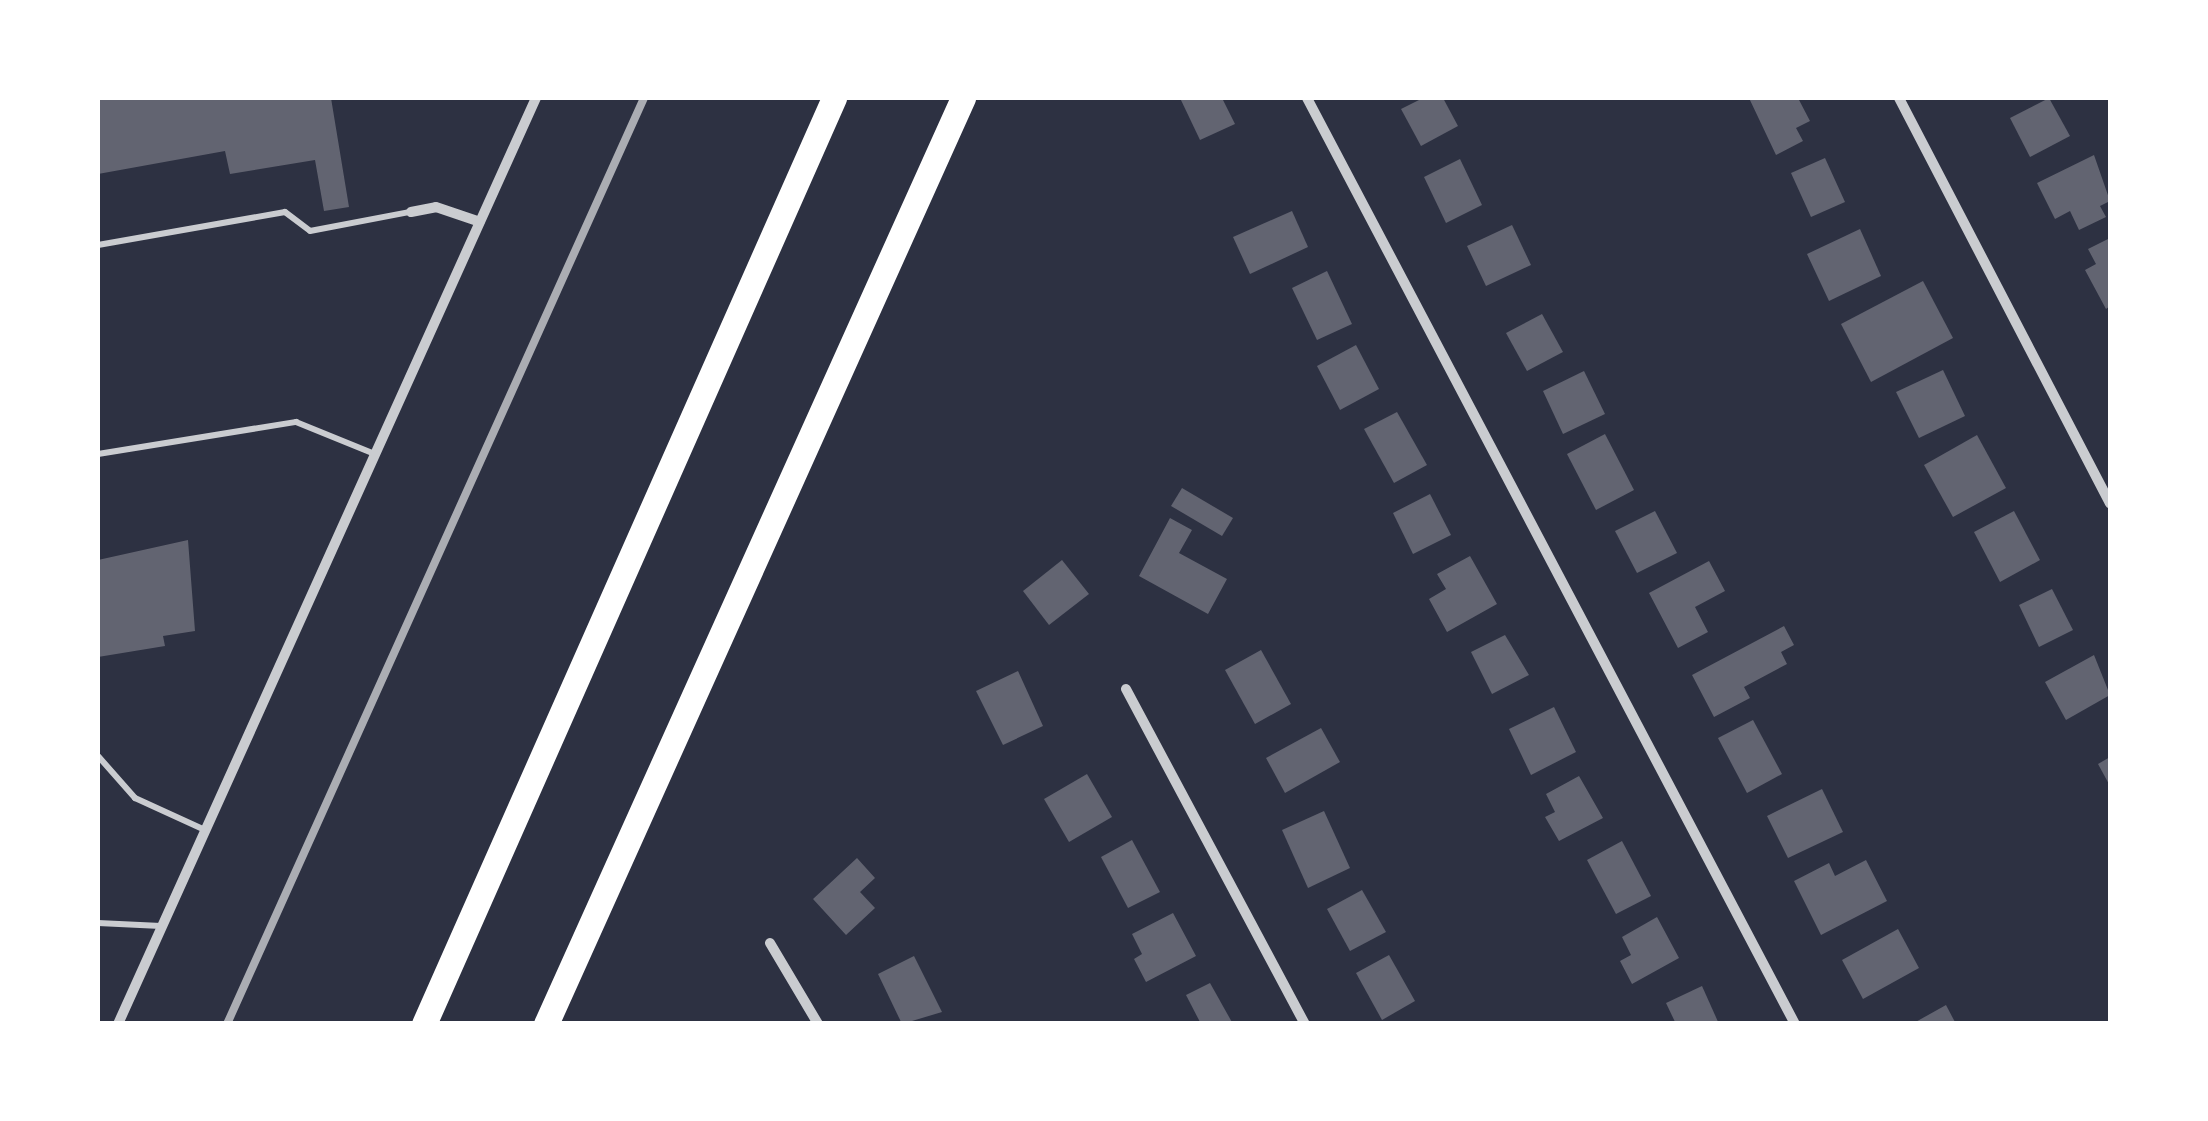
<!DOCTYPE html>
<style>
body{margin:0}
#map{position:relative;width:2208px;height:1121px;overflow:hidden;background:#2d3142;font-family:Poppins,sans-serif}
div>[style]{position:absolute}
.building>*{inset:0;background:#626471}
.service>*{height:6px;margin:-3px;padding:0 3px;transform-origin:3px;border-radius:3px;background:#caccd0}
.minor>*{height:10px;margin:-5px;padding:0 5px;transform-origin:5px;border-radius:5px;background:#caccd0}
.motorway>*{height:25px;margin:-12.5px;padding:0 12.5px;transform-origin:12.5px;border-radius:12.5px;background:#fff}
.rail>*{height:8px;margin:-4px;padding:0 4px;transform-origin:4px;border-radius:4px;background:#abadb3}
span{translate:-50% -50%;white-space:nowrap;text-align:center;line-height:1.15;-webkit-text-stroke:8px #fff;paint-order:stroke}
.frame{position:absolute;inset:0;border:100px solid #fff;pointer-events:none}
</style>
<div id="map">
<div class="building">
<div style="clip-path:polygon(98px 98px,331px 98px,349px 207px,324px 211px,315px 160px,230px 174px,225px 151px,98px 174px)"></div>
<div style="clip-path:polygon(1180px 98px,1222px 98px,1235px 124px,1200px 140px)"></div>
<div style="clip-path:polygon(1423px 98px,1443px 98px,1458px 126px,1421px 146px,1401px 109px)"></div>
<div style="clip-path:polygon(1749px 98px,1798px 98px,1810px 121px,1796px 128px,1803px 141px,1776px 155px)"></div>
<div style="clip-path:polygon(2049px 98px,2070px 136px,2030px 157px,2010px 118px)"></div>
<div style="clip-path:polygon(2094px 155px,2110px 201px,2100px 206px,2106px 217px,2079px 230px,2070px 211px,2055px 219px,2037px 183px)"></div>
<div style="clip-path:polygon(1825px 158px,1845px 202px,1811px 217px,1791px 173px)"></div>
<div style="clip-path:polygon(1460px 159px,1482px 205px,1446px 223px,1424px 177px)"></div>
<div style="clip-path:polygon(1292px 211px,1308px 247px,1250px 274px,1233px 237px)"></div>
<div style="clip-path:polygon(1512px 225px,1531px 265px,1486px 286px,1467px 246px)"></div>
<div style="clip-path:polygon(1860px 229px,1881px 276px,1829px 301px,1807px 254px)"></div>
<div style="clip-path:polygon(2110px 238px,2110px 306px,2106px 309px,2085px 270px,2096px 264px,2088px 249px)"></div>
<div style="clip-path:polygon(1327px 271px,1352px 324px,1317px 340px,1292px 288px)"></div>
<div style="clip-path:polygon(1923px 281px,1953px 338px,1871px 382px,1841px 324px)"></div>
<div style="clip-path:polygon(1542px 314px,1563px 352px,1527px 371px,1506px 333px)"></div>
<div style="clip-path:polygon(1356px 345px,1379px 389px,1340px 410px,1317px 366px)"></div>
<div style="clip-path:polygon(1943px 370px,1965px 416px,1919px 438px,1896px 392px)"></div>
<div style="clip-path:polygon(1584px 371px,1605px 414px,1563px 434px,1543px 391px)"></div>
<div style="clip-path:polygon(1397px 412px,1427px 465px,1394px 483px,1364px 429px)"></div>
<div style="clip-path:polygon(1605px 434px,1634px 490px,1596px 510px,1567px 454px)"></div>
<div style="clip-path:polygon(1977px 435px,2006px 488px,1953px 517px,1924px 465px)"></div>
<div style="clip-path:polygon(1182px 488px,1233px 518px,1222px 536px,1171px 506px)"></div>
<div style="clip-path:polygon(1430px 494px,1451px 535px,1413px 554px,1393px 513px)"></div>
<div style="clip-path:polygon(1655px 511px,1677px 553px,1637px 573px,1615px 531px)"></div>
<div style="clip-path:polygon(2014px 511px,2040px 560px,2000px 582px,1974px 532px)"></div>
<div style="clip-path:polygon(1170px 518px,1192px 530px,1179px 553px,1227px 579px,1208px 614px,1139px 576px)"></div>
<div style="clip-path:polygon(188px 540px,195px 631px,163px 636px,165px 646px,98px 657px,98px 560px)"></div>
<div style="clip-path:polygon(1470px 556px,1497px 604px,1447px 632px,1429px 599px,1446px 589px,1437px 574px)"></div>
<div style="clip-path:polygon(1062px 560px,1089px 594px,1049px 625px,1023px 591px)"></div>
<div style="clip-path:polygon(1709px 561px,1725px 591px,1695px 607px,1708px 632px,1678px 648px,1649px 593px)"></div>
<div style="clip-path:polygon(2052px 589px,2073px 630px,2039px 647px,2019px 605px)"></div>
<div style="clip-path:polygon(1784px 626px,1794px 645px,1781px 652px,1787px 664px,1744px 687px,1750px 698px,1714px 717px,1692px 675px)"></div>
<div style="clip-path:polygon(1505px 635px,1529px 675px,1492px 694px,1471px 652px)"></div>
<div style="clip-path:polygon(1261px 650px,1291px 704px,1255px 724px,1225px 670px)"></div>
<div style="clip-path:polygon(2094px 655px,2110px 695px,2066px 720px,2045px 682px)"></div>
<div style="clip-path:polygon(1018px 671px,1043px 726px,1003px 745px,976px 691px)"></div>
<div style="clip-path:polygon(1554px 707px,1576px 752px,1531px 775px,1509px 729px)"></div>
<div style="clip-path:polygon(1753px 720px,1782px 774px,1747px 793px,1718px 738px)"></div>
<div style="clip-path:polygon(1321px 728px,1340px 762px,1285px 793px,1266px 758px)"></div>
<div style="clip-path:polygon(2110px 757px,2110px 786px,2098px 764px)"></div>
<div style="clip-path:polygon(1087px 774px,1112px 817px,1069px 842px,1044px 799px)"></div>
<div style="clip-path:polygon(1579px 776px,1603px 818px,1559px 841px,1545px 817px,1555px 812px,1546px 794px)"></div>
<div style="clip-path:polygon(1822px 789px,1843px 832px,1788px 858px,1767px 816px)"></div>
<div style="clip-path:polygon(1324px 811px,1350px 868px,1308px 888px,1282px 830px)"></div>
<div style="clip-path:polygon(1132px 840px,1160px 892px,1128px 908px,1101px 857px)"></div>
<div style="clip-path:polygon(1622px 841px,1651px 896px,1616px 914px,1587px 860px)"></div>
<div style="clip-path:polygon(857px 858px,875px 878px,860px 892px,875px 908px,846px 935px,813px 899px)"></div>
<div style="clip-path:polygon(1866px 860px,1887px 901px,1821px 935px,1794px 881px,1829px 863px,1835px 876px)"></div>
<div style="clip-path:polygon(1362px 890px,1386px 932px,1350px 951px,1327px 909px)"></div>
<div style="clip-path:polygon(1173px 913px,1196px 956px,1146px 982px,1134px 959px,1142px 954px,1132px 934px)"></div>
<div style="clip-path:polygon(1657px 917px,1679px 958px,1632px 984px,1620px 961px,1631px 955px,1622px 937px)"></div>
<div style="clip-path:polygon(1898px 929px,1919px 968px,1863px 999px,1842px 960px)"></div>
<div style="clip-path:polygon(1389px 955px,1415px 1001px,1382px 1020px,1356px 973px)"></div>
<div style="clip-path:polygon(914px 956px,942px 1012px,902px 1024px,878px 974px)"></div>
<div style="clip-path:polygon(1210px 983px,1233px 1024px,1201px 1024px,1186px 995px)"></div>
<div style="clip-path:polygon(1702px 986px,1719px 1024px,1676px 1024px,1666px 1003px)"></div>
<div style="clip-path:polygon(1946px 1005px,1956px 1024px,1912px 1024px)"></div>
</div>
<div class="service">
<div style="left:98px;top:245px;width:190px;rotate:-10deg"></div>
<div style="left:285px;top:212px;width:31px;rotate:37deg"></div>
<div style="left:310px;top:231px;width:102px;rotate:-10.8deg"></div>
<div style="left:98px;top:454px;width:201px;rotate:-9.2deg"></div>
<div style="left:296px;top:422px;width:85px;rotate:22.1deg"></div>
<div style="left:98px;top:756px;width:56px;rotate:48.6deg"></div>
<div style="left:135px;top:798px;width:77px;rotate:24.6deg"></div>
<div style="left:98px;top:923px;width:63px;rotate:2.7deg"></div>
</div>
<div class="minor">
<div style="left:1307px;top:98px;width:1047px;rotate:62.21deg"></div>
<div style="left:1899px;top:98px;width:457px;rotate:62.5deg"></div>
<div style="left:411px;top:212px;width:25px;rotate:-11deg"></div>
<div style="left:436px;top:207px;width:46px;rotate:18.8deg"></div>
<div style="left:1126px;top:689px;width:380px;rotate:61.9deg"></div>
<div style="left:770px;top:943px;width:94px;rotate:59.3deg"></div>
<div style="left:118px;top:1024px;width:1016px;rotate:-65.71deg"></div>
</div>
<div class="motorway">
<div style="left:424px;top:1024px;width:1013px;rotate:-66.12deg"></div>
<div style="left:546px;top:1024px;width:1016px;rotate:-65.76deg"></div>
</div>
<div class="rail">
<div style="left:227px;top:1024px;width:1016px;rotate:-65.76deg"></div>
</div>
<div class="frame"></div>
</div>
